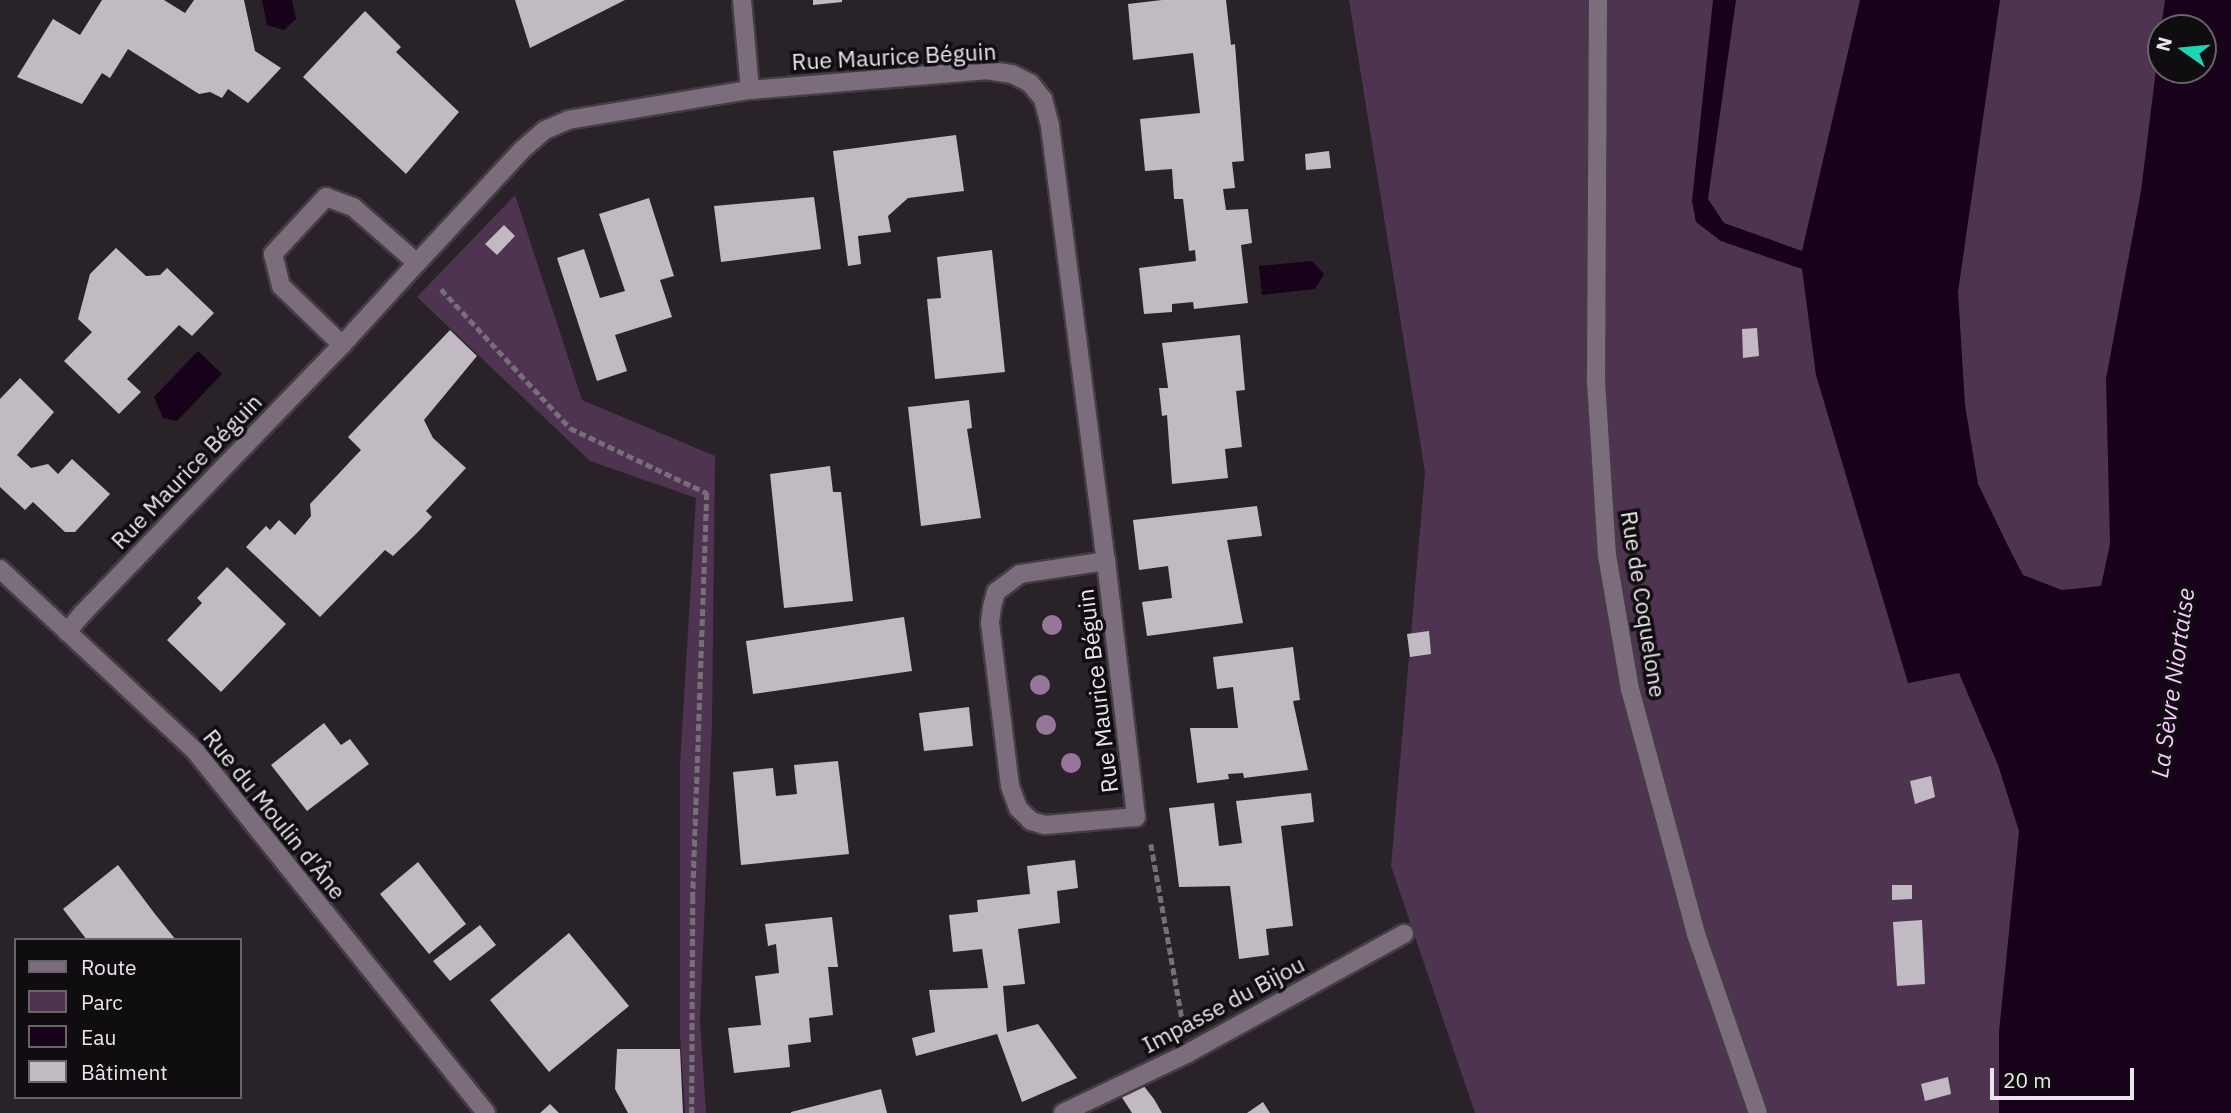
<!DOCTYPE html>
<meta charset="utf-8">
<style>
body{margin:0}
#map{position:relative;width:2231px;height:1113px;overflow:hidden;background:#292229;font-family:"IBM Plex Sans",sans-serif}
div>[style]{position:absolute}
.green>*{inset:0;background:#4f3451}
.water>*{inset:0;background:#18011a}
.building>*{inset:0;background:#c2bac3}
.path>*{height:4.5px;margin-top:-2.25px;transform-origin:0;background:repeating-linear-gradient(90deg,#767076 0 7px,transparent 0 10.5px)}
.roads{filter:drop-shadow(2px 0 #443d44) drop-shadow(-2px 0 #443d44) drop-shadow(0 2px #443d44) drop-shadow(0 -2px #443d44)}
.minor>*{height:18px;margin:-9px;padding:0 9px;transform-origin:9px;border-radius:9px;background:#7c6d7d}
.trees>*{width:20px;height:20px;margin:-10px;border-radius:50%;background:#967799}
span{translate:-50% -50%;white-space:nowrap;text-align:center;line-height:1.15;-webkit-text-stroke:7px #100d10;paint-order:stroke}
.street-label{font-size:23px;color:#ebe6eb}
.water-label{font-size:24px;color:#fac6fe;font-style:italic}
.legend{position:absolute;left:14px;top:938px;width:228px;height:161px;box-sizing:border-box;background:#100d10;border:2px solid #686468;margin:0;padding:9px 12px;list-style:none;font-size:21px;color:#ebe6eb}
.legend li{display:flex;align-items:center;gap:14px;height:35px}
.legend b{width:35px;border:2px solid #686468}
.north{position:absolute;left:2147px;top:14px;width:70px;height:70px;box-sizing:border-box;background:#100d10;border:2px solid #686468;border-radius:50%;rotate:285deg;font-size:19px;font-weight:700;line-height:28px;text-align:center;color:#ebe6eb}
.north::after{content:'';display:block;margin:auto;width:24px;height:32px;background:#1ed5b1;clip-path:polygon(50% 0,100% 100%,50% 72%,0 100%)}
.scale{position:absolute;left:1990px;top:1068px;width:144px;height:32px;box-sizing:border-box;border:4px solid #ebe6eb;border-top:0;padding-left:9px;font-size:21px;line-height:24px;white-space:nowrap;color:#ebe6eb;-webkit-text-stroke:5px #100d10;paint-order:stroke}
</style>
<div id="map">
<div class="green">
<div style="clip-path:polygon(evenodd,1349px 0,2231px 0,2231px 1113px,1475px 1113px,1391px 866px,1425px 472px,1349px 0,2161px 28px,2203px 28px,2203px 70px,2161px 70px,2161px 28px)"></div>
<div style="clip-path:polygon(515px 195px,582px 400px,715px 456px,712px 724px,700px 1021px,706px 1113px,685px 1113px,680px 1034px,680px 765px,696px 498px,590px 461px,417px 297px)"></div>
</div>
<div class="water">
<div style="clip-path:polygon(262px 0,292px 0,296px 19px,284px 30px,267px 25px)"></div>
<div style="clip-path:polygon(1713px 0,1736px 0,1708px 199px,1724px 223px,1802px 251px,1860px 0,2000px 0,1958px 292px,1965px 405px,1978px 484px,2010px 550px,2023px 575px,2062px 590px,2101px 586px,2110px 544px,2106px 379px,2141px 191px,2161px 29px,2161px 70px,2203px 70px,2203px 28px,2161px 28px,2165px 0,2231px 0,2231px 1113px,1999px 1113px,1999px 1032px,2019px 831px,1998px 765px,1959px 673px,1908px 683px,1816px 375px,1802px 269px,1721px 241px,1696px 222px,1692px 201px)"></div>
<div style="clip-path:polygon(1312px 261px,1324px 274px,1315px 289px,1262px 295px,1259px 266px)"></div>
<div style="clip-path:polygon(198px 351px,222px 374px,177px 421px,163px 418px,154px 397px)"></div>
</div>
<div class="building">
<div style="clip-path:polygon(102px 0,164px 0,185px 13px,194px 0,244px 0,255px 51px,281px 68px,248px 103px,228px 89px,222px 98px,210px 92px,199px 94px,128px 49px,110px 78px,102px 73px,82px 104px,17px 77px,53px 19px,80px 35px)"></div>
<div style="clip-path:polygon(515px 0,625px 0,530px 48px)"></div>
<div style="clip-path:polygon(813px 0,842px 0,842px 2px,813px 5px)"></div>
<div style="clip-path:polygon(1162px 0,1226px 0,1231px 45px,1235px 44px,1244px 161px,1232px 162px,1235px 188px,1223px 189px,1226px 210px,1248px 209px,1252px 243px,1241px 245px,1248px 303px,1194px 309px,1193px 302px,1172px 304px,1172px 312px,1144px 314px,1139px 268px,1196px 261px,1195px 250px,1189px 251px,1183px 199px,1174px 199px,1172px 169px,1145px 171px,1140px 119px,1200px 113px,1193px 53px,1133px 60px,1128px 4px)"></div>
<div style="clip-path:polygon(365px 11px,401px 47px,396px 52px,459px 112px,406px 174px,303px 77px)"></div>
<div style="clip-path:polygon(956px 135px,964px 191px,908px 198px,888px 216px,891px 232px,858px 236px,861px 264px,848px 266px,833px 151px)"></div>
<div style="clip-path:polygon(1329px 151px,1331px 168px,1306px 170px,1305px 154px)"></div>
<div style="clip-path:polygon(814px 197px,821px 249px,721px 262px,714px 206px)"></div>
<div style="clip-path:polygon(649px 198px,674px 276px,660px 280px,672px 317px,615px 335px,627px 371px,597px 381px,557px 258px,584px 249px,600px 298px,625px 291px,599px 214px)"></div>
<div style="clip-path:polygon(504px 225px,515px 236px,497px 255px,485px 244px)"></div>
<div style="clip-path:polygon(116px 248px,146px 276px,160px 275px,167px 268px,214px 313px,192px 336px,179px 325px,127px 379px,141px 392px,119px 414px,64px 361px,92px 332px,78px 319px,90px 274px)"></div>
<div style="clip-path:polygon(992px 250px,1005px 372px,935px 379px,927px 299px,941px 298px,937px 257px)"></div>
<div style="clip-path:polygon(1757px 328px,1759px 356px,1743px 358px,1742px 329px)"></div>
<div style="clip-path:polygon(450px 330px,477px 356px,424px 420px,433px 438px,466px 468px,426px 511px,432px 517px,417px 533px,393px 556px,385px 550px,320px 617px,246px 547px,266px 526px,270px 530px,279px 520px,295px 535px,311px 516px,310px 504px,361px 450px,348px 437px)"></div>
<div style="clip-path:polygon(1240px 335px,1245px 390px,1236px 391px,1242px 447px,1225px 449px,1228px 478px,1172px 484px,1167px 415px,1162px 416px,1159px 388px,1168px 388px,1162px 343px)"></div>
<div style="clip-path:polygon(20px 378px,54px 412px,17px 455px,31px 468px,48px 464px,58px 474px,72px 459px,110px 494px,75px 532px,65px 532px,33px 502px,25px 510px,0 487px,0 399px)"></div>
<div style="clip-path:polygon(969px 400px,972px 428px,967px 429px,981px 518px,921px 526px,908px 407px)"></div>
<div style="clip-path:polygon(830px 466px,833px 492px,841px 492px,853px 601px,784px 608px,770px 474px)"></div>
<div style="clip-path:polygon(1257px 506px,1262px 536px,1227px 540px,1243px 623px,1147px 636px,1142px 602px,1172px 598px,1168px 566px,1139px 570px,1133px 520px)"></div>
<div style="clip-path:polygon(227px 567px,286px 624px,221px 692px,167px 640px,202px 603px,197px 598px)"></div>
<div style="clip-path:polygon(904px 617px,912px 671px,753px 694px,746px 641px)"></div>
<div style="clip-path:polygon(1429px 631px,1431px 654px,1410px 657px,1407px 634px)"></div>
<div style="clip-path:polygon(1293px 647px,1300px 700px,1293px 701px,1308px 770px,1244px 778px,1243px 773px,1228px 774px,1229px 779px,1197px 783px,1190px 728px,1238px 728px,1233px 687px,1217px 689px,1213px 657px)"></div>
<div style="clip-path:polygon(969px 707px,973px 746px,924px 751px,919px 713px)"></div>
<div style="clip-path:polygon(324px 723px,341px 745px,350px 739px,369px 764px,307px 811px,271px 765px)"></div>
<div style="clip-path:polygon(838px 761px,849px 854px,741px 865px,733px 772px,773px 768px,776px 796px,797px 794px,794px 765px)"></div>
<div style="clip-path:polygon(1931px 776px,1935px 797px,1915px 804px,1910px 781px)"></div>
<div style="clip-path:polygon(1311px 793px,1314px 822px,1281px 826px,1293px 926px,1266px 929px,1269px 955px,1239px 959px,1230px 886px,1179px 887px,1169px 808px,1214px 803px,1219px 846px,1242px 843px,1236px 801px)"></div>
<div style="clip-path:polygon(1075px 860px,1078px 888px,1057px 891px,1060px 923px,1018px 929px,1025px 984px,1003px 986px,1007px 1032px,1038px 1024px,1077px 1078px,1022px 1102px,997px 1034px,916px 1056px,912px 1038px,935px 1032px,929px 990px,988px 988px,982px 949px,953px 952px,949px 915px,978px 912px,977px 900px,1030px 894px,1027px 866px)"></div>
<div style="clip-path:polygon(418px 862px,466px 924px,429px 954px,380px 894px)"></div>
<div style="clip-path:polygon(118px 865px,155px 914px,176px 940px,87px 940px,63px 909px)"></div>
<div style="clip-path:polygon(1892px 885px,1912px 885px,1912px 899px,1892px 900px)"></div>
<div style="clip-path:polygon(832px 917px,838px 967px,828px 967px,833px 1015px,809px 1018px,811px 1042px,788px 1045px,790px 1067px,734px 1073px,728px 1028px,761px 1025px,755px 976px,779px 973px,776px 944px,768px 946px,765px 924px)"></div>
<div style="clip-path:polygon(1922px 920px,1925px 984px,1897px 986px,1893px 922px)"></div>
<div style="clip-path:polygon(480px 925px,496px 945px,450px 981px,433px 961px)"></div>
<div style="clip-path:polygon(569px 933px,629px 1006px,549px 1072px,490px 1000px)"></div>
<div style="clip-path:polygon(617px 1049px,680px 1049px,683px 1113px,628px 1113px,615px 1089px)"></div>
<div style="clip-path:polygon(1948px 1077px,1951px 1094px,1925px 1101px,1921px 1084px)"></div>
<div style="clip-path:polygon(1143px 1085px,1154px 1099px,1162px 1113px,1132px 1113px,1121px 1096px)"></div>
<div style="clip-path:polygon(881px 1089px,887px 1113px,791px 1113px,791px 1112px)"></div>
<div style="clip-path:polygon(1263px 1102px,1270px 1113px,1247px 1113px)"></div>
<div style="clip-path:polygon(550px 1104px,559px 1113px,540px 1113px)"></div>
</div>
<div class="path">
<div style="left:441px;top:289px;width:190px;rotate:47.1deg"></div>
<div style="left:570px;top:428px;width:152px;rotate:25.4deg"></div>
<div style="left:707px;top:493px;width:404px;rotate:92deg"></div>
<div style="left:693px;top:897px;width:216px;rotate:90.3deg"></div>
<div style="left:1151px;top:844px;width:177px;rotate:79.9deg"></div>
</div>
<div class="roads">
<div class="minor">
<div style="left:742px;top:0;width:90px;rotate:84.9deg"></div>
<div style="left:1598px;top:0;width:381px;rotate:90.3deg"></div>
<div style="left:1596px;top:381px;width:174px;rotate:86.4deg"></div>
<div style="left:1607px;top:555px;width:136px;rotate:80.3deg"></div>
<div style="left:1630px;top:689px;width:254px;rotate:74.9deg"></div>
<div style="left:1696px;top:934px;width:189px;rotate:70.9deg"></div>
<div style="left:417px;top:263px;width:156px;rotate:-47.1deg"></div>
<div style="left:523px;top:149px;width:29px;rotate:-41deg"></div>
<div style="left:545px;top:130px;width:25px;rotate:-23deg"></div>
<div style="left:568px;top:120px;width:184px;rotate:-9.4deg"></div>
<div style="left:750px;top:90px;width:237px;rotate:-4.8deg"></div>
<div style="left:986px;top:70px;width:26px;rotate:9deg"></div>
<div style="left:1012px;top:74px;width:20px;rotate:27deg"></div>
<div style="left:1030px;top:83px;width:21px;rotate:51deg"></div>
<div style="left:1043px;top:99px;width:28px;rotate:75deg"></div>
<div style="left:1050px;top:126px;width:439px;rotate:82.7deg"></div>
<div style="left:1106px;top:561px;width:258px;rotate:83.3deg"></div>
<div style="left:1136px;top:817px;width:91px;rotate:175deg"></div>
<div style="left:1045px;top:825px;width:15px;rotate:-164deg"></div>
<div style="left:1031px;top:821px;width:18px;rotate:-135deg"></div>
<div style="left:1018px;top:808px;width:23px;rotate:-110deg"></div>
<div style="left:1010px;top:786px;width:165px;rotate:-97deg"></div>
<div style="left:990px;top:622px;width:15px;rotate:-82deg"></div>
<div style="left:992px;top:607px;width:16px;rotate:-75deg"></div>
<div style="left:996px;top:592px;width:30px;rotate:-37deg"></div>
<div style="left:1020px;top:574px;width:87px;rotate:-8.6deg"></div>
<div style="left:0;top:569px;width:268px;rotate:43deg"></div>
<div style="left:196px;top:752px;width:463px;rotate:51.2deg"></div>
<div style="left:67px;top:632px;width:25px;rotate:-50deg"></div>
<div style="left:83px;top:613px;width:373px;rotate:-46deg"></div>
<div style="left:342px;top:345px;width:111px;rotate:-47.6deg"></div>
<div style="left:417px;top:263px;width:85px;rotate:-138.8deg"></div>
<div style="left:353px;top:207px;width:29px;rotate:-160deg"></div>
<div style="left:326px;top:197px;width:78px;rotate:132.9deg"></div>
<div style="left:273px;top:254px;width:33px;rotate:76deg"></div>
<div style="left:281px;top:286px;width:85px;rotate:44deg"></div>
<div style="left:1063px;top:1113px;width:139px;rotate:-25.6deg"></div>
<div style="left:1188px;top:1053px;width:247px;rotate:-28.9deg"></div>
</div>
</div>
<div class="trees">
<div style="left:1052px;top:625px"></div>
<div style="left:1040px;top:685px"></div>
<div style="left:1046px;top:725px"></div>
<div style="left:1071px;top:763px"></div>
</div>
<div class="street-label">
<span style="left:894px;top:56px;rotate:-3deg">Rue Maurice Béguin</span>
<span style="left:186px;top:471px;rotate:-46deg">Rue Maurice Béguin</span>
<span style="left:1644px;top:604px;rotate:81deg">Rue de Coquelone</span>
<span style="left:1097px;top:691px;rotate:-97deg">Rue Maurice Béguin</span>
<span style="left:275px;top:814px;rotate:51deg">Rue du Moulin d'Âne</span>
<span style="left:1223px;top:1004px;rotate:-28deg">Impasse du Bijou</span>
</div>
<div class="water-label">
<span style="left:2173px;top:683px;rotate:-82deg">La Sèvre Niortaise</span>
</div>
<ul class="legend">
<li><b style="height:9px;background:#7c6d7d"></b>Route</li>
<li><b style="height:19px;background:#4f3451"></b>Parc</li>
<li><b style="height:19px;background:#18011a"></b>Eau</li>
<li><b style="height:19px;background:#c2bac3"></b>Bâtiment</li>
</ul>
<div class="north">N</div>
<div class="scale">20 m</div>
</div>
